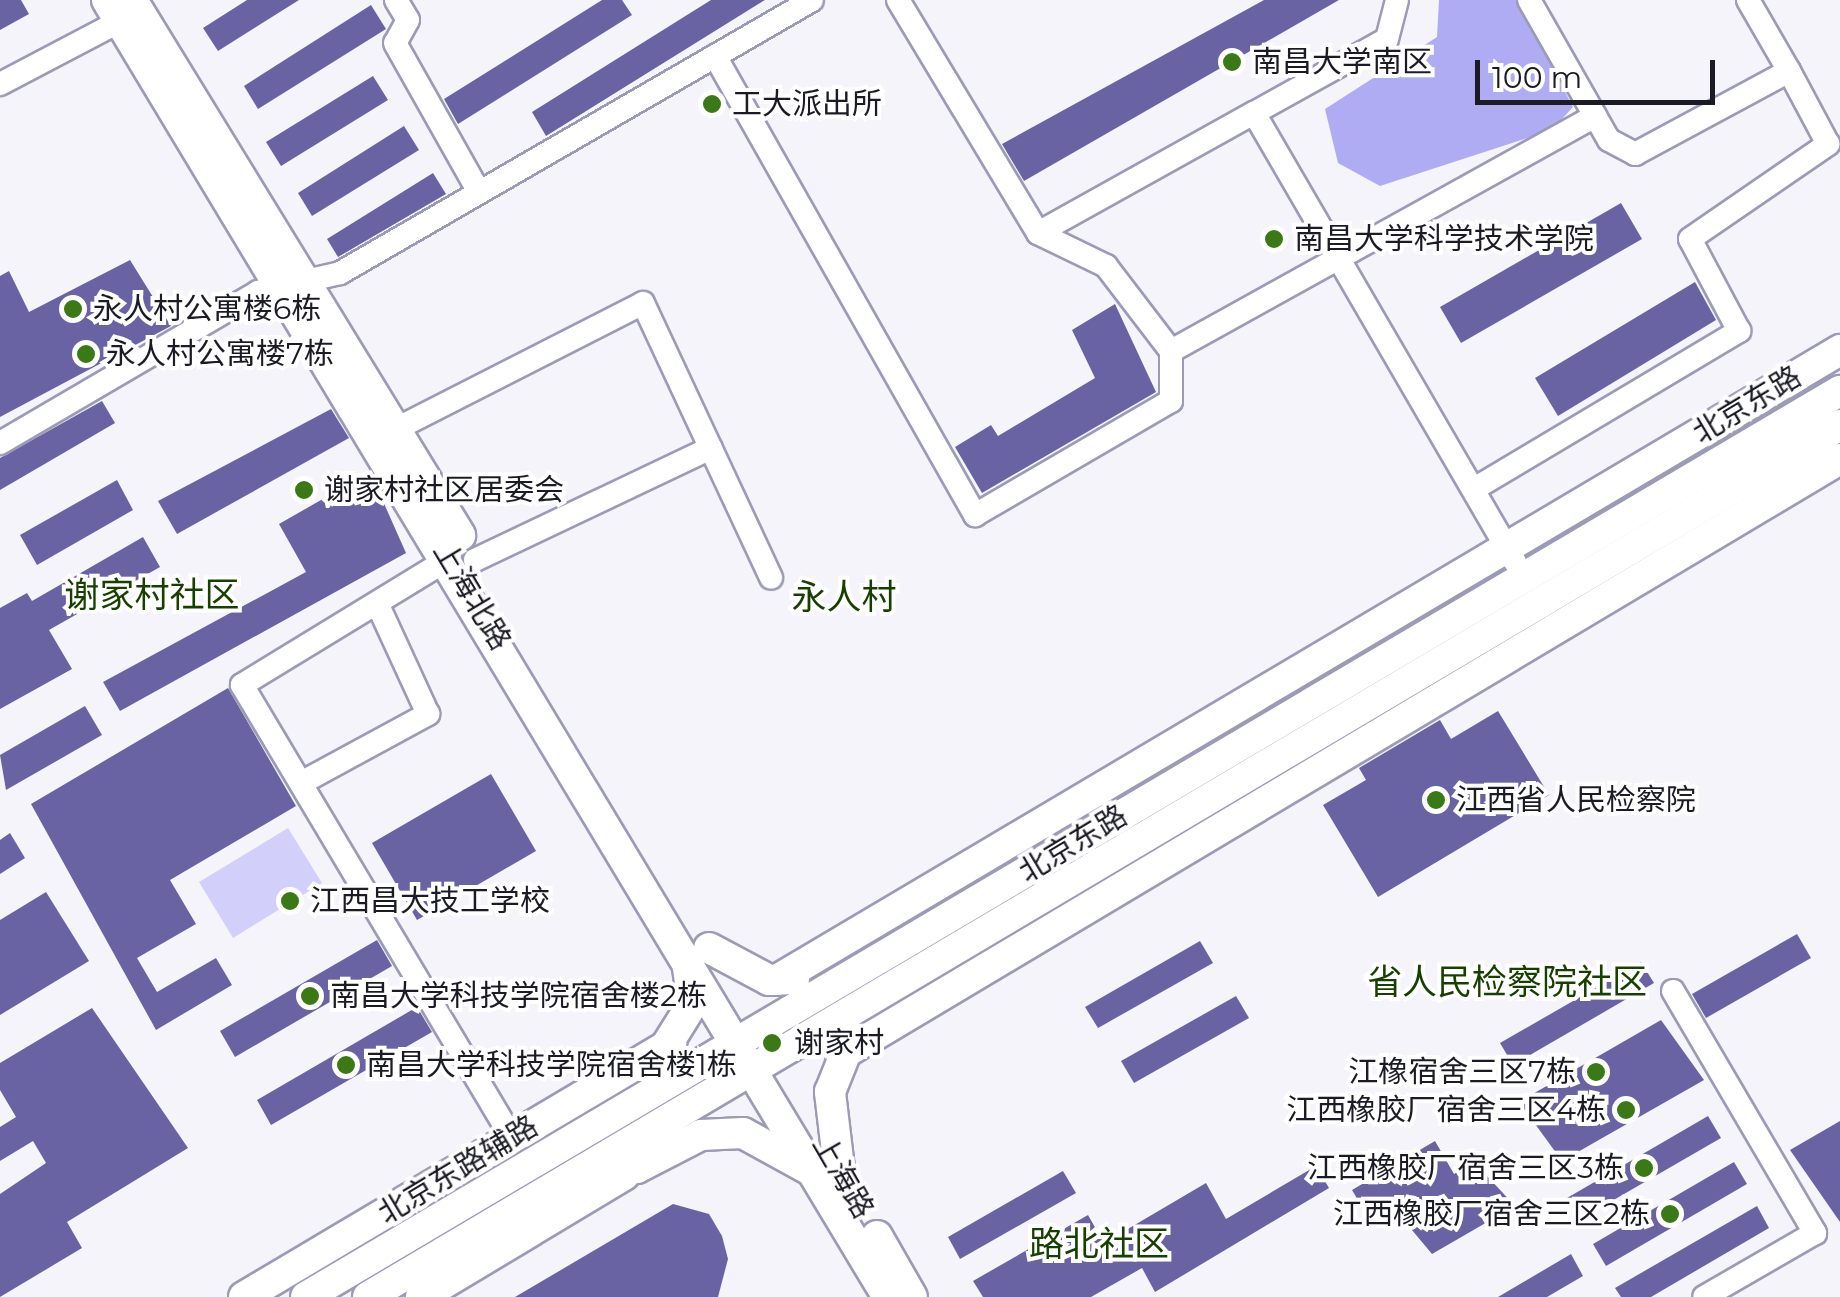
<!DOCTYPE html>
<meta charset="utf-8">
<style>
body{margin:0}
#map{position:relative;width:1840px;height:1297px;overflow:hidden;background:#f4f4fa;font-family:Montserrat,"Noto Sans SC",sans-serif}
div>[style]{position:absolute}
.green>*{inset:0;background:#d2d0fa}
.water>*{inset:0;background:#b0acf3}
.building>*{inset:0;background:#6963a4}
.roads{filter:drop-shadow(2px 0 #9c9bb5) drop-shadow(-2px 0 #9c9bb5) drop-shadow(0 2px #9c9bb5) drop-shadow(0 -2px #9c9bb5)}
.minor>*{height:22px;margin:-11px;padding:0 11px;transform-origin:11px;border-radius:11px;background:#fff}
.major>*{height:30px;margin:-15px;padding:0 15px;transform-origin:15px;border-radius:15px;background:#fff}
.dots>*{width:28px;height:28px;translate:-50% -50%;box-sizing:border-box;border:5px solid #fff;border-radius:50%}
span{translate:-50% -50%;white-space:nowrap;text-align:center;line-height:1.15;-webkit-text-stroke:8px #fff;paint-order:stroke}
.poi-label{font-size:30px;color:#1b1b25}
.left{translate:0 -50%;text-align:left}
.right{translate:-100% -50%;text-align:right}
.street-label{font-size:30px;color:#1b1b25}
.quarter-label{font-size:35px;color:#173f00}
.scale{position:absolute;left:1475px;top:60px;width:240px;height:45px;box-sizing:border-box;border:5px solid #1b1b25;border-top:0;padding-left:12px;font-size:30px;line-height:35px;white-space:nowrap;color:#1b1b25;-webkit-text-stroke:8px #fff;paint-order:stroke}
</style>
<div id="map">
<div class="green">
<div style="clip-path:polygon(288px 828px,322px 883px,233px 938px,199px 882px)"></div>
</div>
<div class="water">
<div style="clip-path:polygon(1439px 0,1517px 0,1573px 107px,1552px 130px,1380px 186px,1338px 163px,1325px 109px,1437px 37px)"></div>
</div>
<div class="building">
<div style="clip-path:polygon(0 0,21px 0,29px 14px,0 30px)"></div>
<div style="clip-path:polygon(247px 0,299px 0,218px 51px,203px 28px)"></div>
<div style="clip-path:polygon(602px 0,622px 0,632px 15px,458px 124px,444px 99px)"></div>
<div style="clip-path:polygon(711px 0,765px 0,546px 136px,532px 112px)"></div>
<div style="clip-path:polygon(1264px 0,1339px 0,1024px 181px,1002px 144px)"></div>
<div style="clip-path:polygon(371px 5px,386px 29px,258px 109px,244px 86px)"></div>
<div style="clip-path:polygon(373px 76px,388px 100px,281px 166px,266px 142px)"></div>
<div style="clip-path:polygon(404px 126px,419px 150px,312px 216px,298px 193px)"></div>
<div style="clip-path:polygon(433px 173px,446px 194px,338px 257px,327px 239px)"></div>
<div style="clip-path:polygon(1621px 203px,1642px 239px,1461px 343px,1440px 307px)"></div>
<div style="clip-path:polygon(130px 260px,171px 326px,0 417px,0 276px,9px 271px,29px 312px)"></div>
<div style="clip-path:polygon(1695px 282px,1716px 320px,1558px 416px,1535px 378px)"></div>
<div style="clip-path:polygon(1115px 304px,1156px 392px,982px 493px,955px 447px,991px 425px,998px 436px,1095px 378px,1072px 330px)"></div>
<div style="clip-path:polygon(102px 401px,115px 423px,0 490px,0 458px)"></div>
<div style="clip-path:polygon(331px 409px,349px 438px,177px 534px,158px 501px)"></div>
<div style="clip-path:polygon(370px 472px,406px 553px,120px 711px,103px 682px,306px 572px,279px 524px)"></div>
<div style="clip-path:polygon(117px 480px,133px 510px,37px 565px,20px 535px)"></div>
<div style="clip-path:polygon(143px 537px,160px 567px,49px 630px,72px 669px,0 709px,0 608px,27px 593px,32px 601px)"></div>
<div style="clip-path:polygon(228px 688px,296px 806px,170px 880px,196px 924px,137px 958px,157px 992px,216px 958px,232px 985px,156px 1030px,31px 804px)"></div>
<div style="clip-path:polygon(85px 706px,102px 735px,6px 790px,0 755px)"></div>
<div style="clip-path:polygon(1498px 711px,1549px 795px,1378px 897px,1323px 805px,1366px 780px,1359px 768px,1440px 720px,1451px 739px)"></div>
<div style="clip-path:polygon(491px 774px,536px 851px,417px 920px,372px 843px)"></div>
<div style="clip-path:polygon(10px 833px,25px 858px,0 874px,0 840px)"></div>
<div style="clip-path:polygon(46px 892px,89px 961px,0 1015px,0 920px)"></div>
<div style="clip-path:polygon(1797px 934px,1811px 958px,1706px 1018px,1692px 994px)"></div>
<div style="clip-path:polygon(377px 940px,392px 966px,235px 1057px,220px 1031px)"></div>
<div style="clip-path:polygon(1200px 941px,1213px 963px,1098px 1028px,1085px 1007px)"></div>
<div style="clip-path:polygon(1641px 962px,1654px 983px,1513px 1065px,1500px 1043px)"></div>
<div style="clip-path:polygon(1236px 996px,1249px 1018px,1134px 1083px,1121px 1061px)"></div>
<div style="clip-path:polygon(417px 1007px,432px 1032px,271px 1125px,257px 1100px)"></div>
<div style="clip-path:polygon(92px 1008px,188px 1148px,67px 1222px,82px 1248px,0 1297px,0 1194px,46px 1163px,33px 1141px,0 1161px,0 1127px,16px 1117px,0 1090px,0 1063px)"></div>
<div style="clip-path:polygon(1661px 1020px,1704px 1080px,1562px 1161px,1519px 1102px)"></div>
<div style="clip-path:polygon(1708px 1116px,1721px 1138px,1579px 1220px,1567px 1198px)"></div>
<div style="clip-path:polygon(1840px 1121px,1840px 1222px,1790px 1150px)"></div>
<div style="clip-path:polygon(1435px 1141px,1454px 1174px,1474px 1162px,1515px 1206px,1432px 1254px,1386px 1199px,1365px 1212px,1352px 1190px)"></div>
<div style="clip-path:polygon(1734px 1162px,1747px 1184px,1606px 1266px,1593px 1244px)"></div>
<div style="clip-path:polygon(1316px 1166px,1329px 1188px,1155px 1292px,1142px 1268px,1091px 1297px,983px 1297px,973px 1281px,1088px 1215px,1104px 1243px,1206px 1183px,1226px 1219px)"></div>
<div style="clip-path:polygon(1063px 1171px,1076px 1193px,960px 1259px,948px 1237px)"></div>
<div style="clip-path:polygon(673px 1204px,709px 1214px,722px 1236px,728px 1259px,718px 1297px,515px 1297px)"></div>
<div style="clip-path:polygon(1757px 1206px,1769px 1228px,1651px 1297px,1621px 1297px,1615px 1288px)"></div>
<div style="clip-path:polygon(1571px 1254px,1583px 1276px,1547px 1297px,1498px 1297px)"></div>
</div>
<div class="roads">
<div class="minor">
<div style="left:396px;top:0;width:23px;rotate:59deg"></div>
<div style="left:408px;top:20px;width:26px;rotate:119deg"></div>
<div style="left:395px;top:43px;width:171px;rotate:60.6deg"></div>
<div style="left:898px;top:0;width:272px;rotate:59deg"></div>
<div style="left:1038px;top:233px;width:247px;rotate:-29.1deg"></div>
<div style="left:1254px;top:113px;width:519px;rotate:59.83deg"></div>
<div style="left:1529px;top:0;width:161px;rotate:60.3deg"></div>
<div style="left:1609px;top:140px;width:30px;rotate:28deg"></div>
<div style="left:1635px;top:154px;width:175px;rotate:-28.3deg"></div>
<div style="left:1789px;top:71px;width:82px;rotate:-120deg"></div>
<div style="left:715px;top:56px;width:528px;rotate:60.47deg"></div>
<div style="left:975px;top:515px;width:227px;rotate:-30.2deg"></div>
<div style="left:1171px;top:401px;width:50px;rotate:-90deg"></div>
<div style="left:0;top:84px;width:136px;rotate:-27.7deg"></div>
<div style="left:1254px;top:113px;width:152px;rotate:-29.1deg"></div>
<div style="left:1387px;top:39px;width:40px;rotate:-75.6deg"></div>
<div style="left:1038px;top:233px;width:76px;rotate:25.9deg"></div>
<div style="left:1106px;top:266px;width:107px;rotate:52.6deg"></div>
<div style="left:1171px;top:351px;width:485px;rotate:-29deg"></div>
<div style="left:396px;top:429px;width:277px;rotate:-27deg"></div>
<div style="left:643px;top:303px;width:303px;rotate:65deg"></div>
<div style="left:0;top:443px;width:299px;rotate:-30.3deg"></div>
<div style="left:258px;top:292px;width:84px;rotate:-13deg"></div>
<div style="left:340px;top:273px;width:545px;rotate:-30.04deg"></div>
<div style="left:1474px;top:489px;width:309px;rotate:-30.8deg"></div>
<div style="left:1739px;top:331px;width:104px;rotate:-118deg"></div>
<div style="left:1690px;top:239px;width:168px;rotate:-34.5deg"></div>
<div style="left:1828px;top:144px;width:83px;rotate:-118.1deg"></div>
<div style="left:450px;top:558px;width:244px;rotate:148.6deg"></div>
<div style="left:242px;top:685px;width:527px;rotate:59.2deg"></div>
<div style="left:475px;top:560px;width:261px;rotate:-25.4deg"></div>
<div style="left:301px;top:783px;width:145px;rotate:-28.5deg"></div>
<div style="left:428px;top:714px;width:122px;rotate:-114.7deg"></div>
<div style="left:1673px;top:991px;width:281px;rotate:59.6deg"></div>
<div style="left:1815px;top:1233px;width:128px;rotate:150deg"></div>
</div>
<div class="major">
<div style="left:107px;top:0;width:1514px;rotate:58.95deg"></div>
<div style="left:132px;top:0;width:628px;rotate:58.49deg"></div>
<div style="left:709px;top:948px;width:68px;rotate:28.1deg"></div>
<div style="left:769px;top:980px;width:25px;rotate:-2deg"></div>
<div style="left:777px;top:980px;width:1236px;rotate:-30.65deg"></div>
<div style="left:841px;top:1055px;width:1163px;rotate:-30.82deg"></div>
<div style="left:658px;top:1059px;width:66px;rotate:-58deg"></div>
<div style="left:693px;top:1003px;width:42px;rotate:-98.1deg"></div>
<div style="left:839px;top:1168px;width:77px;rotate:-96.8deg"></div>
<div style="left:830px;top:1092px;width:59px;rotate:-68.2deg"></div>
<div style="left:582px;top:1175px;width:55px;rotate:-7.3deg"></div>
<div style="left:637px;top:1168px;width:72px;rotate:-27.3deg"></div>
<div style="left:701px;top:1135px;width:42px;rotate:-2.7deg"></div>
<div style="left:743px;top:1133px;width:79px;rotate:28.8deg"></div>
<div style="left:877px;top:1236px;width:70px;rotate:60.2deg"></div>
<div style="left:244px;top:1297px;width:497px;rotate:-30.7deg"></div>
<div style="left:306px;top:1297px;width:1782px;rotate:-30.57deg"></div>
<div style="left:368px;top:1297px;width:1711px;rotate:-30.64deg"></div>
<div style="left:421px;top:1297px;width:237px;rotate:-31deg"></div>
</div>
</div>
<div class="dots">
<div style="left:1232px;top:62px;background:#3a7915"></div>
<div style="left:712px;top:104px;background:#3a7915"></div>
<div style="left:1274px;top:239px;background:#3a7915"></div>
<div style="left:73px;top:309px;background:#3a7915"></div>
<div style="left:86px;top:354px;background:#3a7915"></div>
<div style="left:304px;top:490px;background:#3a7915"></div>
<div style="left:1436px;top:800px;background:#3a7915"></div>
<div style="left:290px;top:901px;background:#3a7915"></div>
<div style="left:310px;top:996px;background:#3a7915"></div>
<div style="left:772px;top:1043px;background:#3a7915"></div>
<div style="left:346px;top:1065px;background:#3a7915"></div>
<div style="left:1596px;top:1072px;background:#3a7915"></div>
<div style="left:1626px;top:1110px;background:#3a7915"></div>
<div style="left:1644px;top:1168px;background:#3a7915"></div>
<div style="left:1670px;top:1214px;background:#3a7915"></div>
</div>
<div class="poi-label">
<span class="left" style="left:1252px;top:62px">南昌大学南区</span>
<span class="left" style="left:732px;top:104px">工大派出所</span>
<span class="left" style="left:1294px;top:239px">南昌大学科学技术学院</span>
<span class="left" style="left:93px;top:309px">永人村公寓楼6栋</span>
<span class="left" style="left:106px;top:354px">永人村公寓楼7栋</span>
<span class="left" style="left:324px;top:490px">谢家村社区居委会</span>
<span class="left" style="left:1456px;top:800px">江西省人民检察院</span>
<span class="left" style="left:310px;top:901px">江西昌大技工学校</span>
<span class="left" style="left:330px;top:996px">南昌大学科技学院宿舍楼2栋</span>
<span class="left" style="left:794px;top:1043px">谢家村</span>
<span class="left" style="left:366px;top:1065px">南昌大学科技学院宿舍楼1栋</span>
<span class="right" style="left:1576px;top:1072px">江橡宿舍三区7栋</span>
<span class="right" style="left:1606px;top:1110px">江西橡胶厂宿舍三区4栋</span>
<span class="right" style="left:1624px;top:1168px">江西橡胶厂宿舍三区3栋</span>
<span class="right" style="left:1650px;top:1214px">江西橡胶厂宿舍三区2栋</span>
</div>
<div class="street-label">
<span style="left:1747px;top:405px;rotate:-31deg">北京东路</span>
<span style="left:472px;top:596px;rotate:59deg">上海北路</span>
<span style="left:1073px;top:844px;rotate:-31deg">北京东路</span>
<span style="left:458px;top:1170px;rotate:-31deg">北京东路辅路</span>
<span style="left:843px;top:1177px;rotate:60deg">上海路</span>
</div>
<div class="quarter-label">
<span style="left:152px;top:595px">谢家村社区</span>
<span style="left:844px;top:597px">永人村</span>
<span style="left:1507px;top:982px">省人民检察院社区</span>
<span style="left:1099px;top:1244px">路北社区</span>
</div>
<div class="scale">100 m</div>
</div>
